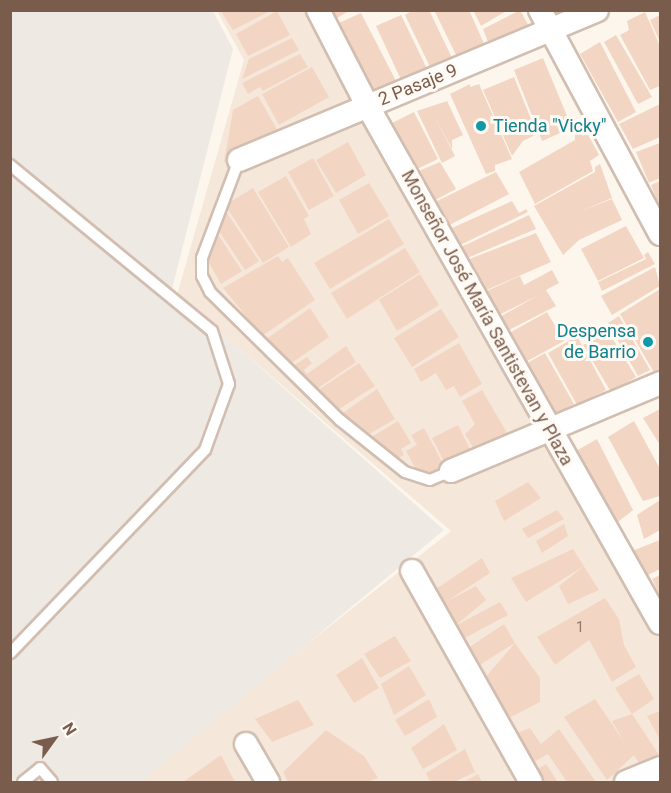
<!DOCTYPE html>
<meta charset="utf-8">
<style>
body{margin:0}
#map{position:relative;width:671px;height:793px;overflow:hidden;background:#fdf6ec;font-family:Roboto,sans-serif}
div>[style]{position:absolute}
.residential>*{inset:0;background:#f5e8da}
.industrial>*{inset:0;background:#efe9e4}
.building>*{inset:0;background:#f3d5c3}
.roads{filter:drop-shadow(2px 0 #d1beb0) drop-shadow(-2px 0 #d1beb0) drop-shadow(0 2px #d1beb0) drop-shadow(0 -2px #d1beb0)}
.lane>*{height:10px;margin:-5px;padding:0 5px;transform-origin:5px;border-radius:5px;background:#fff}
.street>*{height:22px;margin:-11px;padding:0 11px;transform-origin:11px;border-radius:11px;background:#fff}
.dots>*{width:16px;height:16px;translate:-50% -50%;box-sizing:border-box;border:3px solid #fffaf3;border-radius:50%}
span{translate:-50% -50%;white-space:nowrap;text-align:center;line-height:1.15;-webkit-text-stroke:6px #fffaf3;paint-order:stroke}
.number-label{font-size:15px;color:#987a6a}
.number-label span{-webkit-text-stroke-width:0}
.street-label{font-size:18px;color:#7a5c4d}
.culture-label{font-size:18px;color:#0d838f}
.left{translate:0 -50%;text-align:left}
.right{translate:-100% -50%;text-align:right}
.frame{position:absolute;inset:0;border:12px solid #7a5c4d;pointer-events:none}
.north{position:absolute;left:24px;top:709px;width:60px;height:60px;-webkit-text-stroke:4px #fffaf3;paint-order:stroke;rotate:57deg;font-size:16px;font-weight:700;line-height:24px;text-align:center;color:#7a5c4d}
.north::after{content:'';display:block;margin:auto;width:21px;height:27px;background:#7a5c4d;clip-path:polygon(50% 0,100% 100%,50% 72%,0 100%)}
</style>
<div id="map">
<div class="residential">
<div style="clip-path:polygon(217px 11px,314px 11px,660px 627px,660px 782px,131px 782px,451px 531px,177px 295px,244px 60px)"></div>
</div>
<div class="industrial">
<div style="clip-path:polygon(10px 11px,213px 11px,233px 49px,172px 289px,444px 530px,141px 782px,11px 782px)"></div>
</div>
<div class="building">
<div style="clip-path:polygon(220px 10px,272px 10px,233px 30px)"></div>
<div style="clip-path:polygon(322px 10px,351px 10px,328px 23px)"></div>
<div style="clip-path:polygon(413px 10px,429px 10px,454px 62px,432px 71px,405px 15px)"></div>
<div style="clip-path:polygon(434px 10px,469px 10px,486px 48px,459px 61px)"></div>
<div style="clip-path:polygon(473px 10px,508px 10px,481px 26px)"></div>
<div style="clip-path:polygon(520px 10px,531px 30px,490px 47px,483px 29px)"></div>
<div style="clip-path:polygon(277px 11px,290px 35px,248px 56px,236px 34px)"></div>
<div style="clip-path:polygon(645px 12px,660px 46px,660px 86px,650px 90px,620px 35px,629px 30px,627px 21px)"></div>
<div style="clip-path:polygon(361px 13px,396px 81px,367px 98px,330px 27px)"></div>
<div style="clip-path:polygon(401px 15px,429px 73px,403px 84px,376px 26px)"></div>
<div style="clip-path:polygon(660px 15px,660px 42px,650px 20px)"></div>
<div style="clip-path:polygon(616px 35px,652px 97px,638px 104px,604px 42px)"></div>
<div style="clip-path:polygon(292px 38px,299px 50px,242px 79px,249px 59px)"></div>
<div style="clip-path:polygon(600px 42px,636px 112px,618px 122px,580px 54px)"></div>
<div style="clip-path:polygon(300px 54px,308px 67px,263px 91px,260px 87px,248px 94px,242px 83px)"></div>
<div style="clip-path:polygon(543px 58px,572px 128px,542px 141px,514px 70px)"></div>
<div style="clip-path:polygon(312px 67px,329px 97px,279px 125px,262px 94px)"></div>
<div style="clip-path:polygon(514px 77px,537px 134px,523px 141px,512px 156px,483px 90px)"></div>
<div style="clip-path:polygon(470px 84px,470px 87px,479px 84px,512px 159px,495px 165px,495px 171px,486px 174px,450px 94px)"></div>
<div style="clip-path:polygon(258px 96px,278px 131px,224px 163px,233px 110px)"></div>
<div style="clip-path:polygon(447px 101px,463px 135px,452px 140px,452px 149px,432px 112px,455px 156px,442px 163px,417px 111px)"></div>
<div style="clip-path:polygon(660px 104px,660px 137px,633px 149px,619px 124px)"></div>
<div style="clip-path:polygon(414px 112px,438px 159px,409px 173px,384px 127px)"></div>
<div style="clip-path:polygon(585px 129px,599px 155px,590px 161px,593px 171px,535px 204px,519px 172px,575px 140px,575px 135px)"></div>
<div style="clip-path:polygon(348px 142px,366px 175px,336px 193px,316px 160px)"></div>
<div style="clip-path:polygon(660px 143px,660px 178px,649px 183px,636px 152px)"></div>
<div style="clip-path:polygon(313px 158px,334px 196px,309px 210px,288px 172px)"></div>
<div style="clip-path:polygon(440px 162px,456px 189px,426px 205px,409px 175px)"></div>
<div style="clip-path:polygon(600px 164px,612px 198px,579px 212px,612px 199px,622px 220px,579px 240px,563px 255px,534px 206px,595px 172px,595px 167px)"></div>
<div style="clip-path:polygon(496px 172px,509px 194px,440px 230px,427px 206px)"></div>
<div style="clip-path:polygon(286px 176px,309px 216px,304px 219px,311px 234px,291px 247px,258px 192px)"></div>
<div style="clip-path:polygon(660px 181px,660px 208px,651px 185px)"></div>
<div style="clip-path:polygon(369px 183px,389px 216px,358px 234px,339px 200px)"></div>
<div style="clip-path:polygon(253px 188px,289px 247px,263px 263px,225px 205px)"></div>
<div style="clip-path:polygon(512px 201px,519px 213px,526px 209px,528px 212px,452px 249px,443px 232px)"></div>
<div style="clip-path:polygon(225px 210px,259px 261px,245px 270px,217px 228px)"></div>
<div style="clip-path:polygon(529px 215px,536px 229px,465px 259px,461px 247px)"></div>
<div style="clip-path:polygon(389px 219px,404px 244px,330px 289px,314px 263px)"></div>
<div style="clip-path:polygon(626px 226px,644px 258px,598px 281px,581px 249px)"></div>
<div style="clip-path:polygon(217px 233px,242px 271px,221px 284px,206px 258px)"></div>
<div style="clip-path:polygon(536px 233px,551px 262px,482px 292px,467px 260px)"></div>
<div style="clip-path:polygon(405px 248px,420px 272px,347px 319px,331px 293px)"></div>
<div style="clip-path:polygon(648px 252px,655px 264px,602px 291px,598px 282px,646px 259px,644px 255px)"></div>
<div style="clip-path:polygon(278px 256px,282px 262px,288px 258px,315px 300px,262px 336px,223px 288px)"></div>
<div style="clip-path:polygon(655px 267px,660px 286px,612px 315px,601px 296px)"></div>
<div style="clip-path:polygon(552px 270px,559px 283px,546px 290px,556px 306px,503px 333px,496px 319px,539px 295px,495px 317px,482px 293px,520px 276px,524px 285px)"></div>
<div style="clip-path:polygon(420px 274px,439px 305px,397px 331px,379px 300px)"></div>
<div style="clip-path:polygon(660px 289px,660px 371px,655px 374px,620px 314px)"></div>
<div style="clip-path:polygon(310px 308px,329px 337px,289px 365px,265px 340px)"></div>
<div style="clip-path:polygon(441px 309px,459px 337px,412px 367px,394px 338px)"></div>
<div style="clip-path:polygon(547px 312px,564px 341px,520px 365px,504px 336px)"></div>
<div style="clip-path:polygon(619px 316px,650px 370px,638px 376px,608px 323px)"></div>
<div style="clip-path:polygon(608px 331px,636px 377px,611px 392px,583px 345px)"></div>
<div style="clip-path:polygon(577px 336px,606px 390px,577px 405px,548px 353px)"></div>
<div style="clip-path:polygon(459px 343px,482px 384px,460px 397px,454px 386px,446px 390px,436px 373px,421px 382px,414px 369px)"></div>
<div style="clip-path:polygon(346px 346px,356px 362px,314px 391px,290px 368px,307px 357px,312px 363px,304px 370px,307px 374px)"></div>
<div style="clip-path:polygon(545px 353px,574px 404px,548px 418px,520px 367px)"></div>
<div style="clip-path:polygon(359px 363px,375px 386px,336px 411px,315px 392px)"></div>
<div style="clip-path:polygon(377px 389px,395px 419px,366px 436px,340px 415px)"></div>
<div style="clip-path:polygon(482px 390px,510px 438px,478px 456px,465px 434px,475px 424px,462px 401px)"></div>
<div style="clip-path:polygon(660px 409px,660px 445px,643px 418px)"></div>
<div style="clip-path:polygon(398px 421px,411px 443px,401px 449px,404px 455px,395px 460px,368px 439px)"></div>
<div style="clip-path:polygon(634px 421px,660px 469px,660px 496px,643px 501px,608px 437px)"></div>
<div style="clip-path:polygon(458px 425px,474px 457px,448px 469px,432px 438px)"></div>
<div style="clip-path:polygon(424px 428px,445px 468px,430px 477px,418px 473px,406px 451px,417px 445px,411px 435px)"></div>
<div style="clip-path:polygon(597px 439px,633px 510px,614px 525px,576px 451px)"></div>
<div style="clip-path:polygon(528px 482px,541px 498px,504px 521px,495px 501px)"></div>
<div style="clip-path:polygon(660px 500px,660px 530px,644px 539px,637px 515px)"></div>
<div style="clip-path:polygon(557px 510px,564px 519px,528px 538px,522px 529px)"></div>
<div style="clip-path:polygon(564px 524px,568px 536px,542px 553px,536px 541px)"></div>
<div style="clip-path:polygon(660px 540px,660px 569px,642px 578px,627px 553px)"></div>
<div style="clip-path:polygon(573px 549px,599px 590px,568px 604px,559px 586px,584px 566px,526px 602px,511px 578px)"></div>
<div style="clip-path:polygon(482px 558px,490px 573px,447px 601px,476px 586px,486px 600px,455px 626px,436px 589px)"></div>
<div style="clip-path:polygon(660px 575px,660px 596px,652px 579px)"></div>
<div style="clip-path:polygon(605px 598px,619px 619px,624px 645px,636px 667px,612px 682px,589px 640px,555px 665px,537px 637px)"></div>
<div style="clip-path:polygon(500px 602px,508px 615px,461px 640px,455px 626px)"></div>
<div style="clip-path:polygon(504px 624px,515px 643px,478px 666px,468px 648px)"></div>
<div style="clip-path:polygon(395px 636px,411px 661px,380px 678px,364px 654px)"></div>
<div style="clip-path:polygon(515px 643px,540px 678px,540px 702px,505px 720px,484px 679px)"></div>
<div style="clip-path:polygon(362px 658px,379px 688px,354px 703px,336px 675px)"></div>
<div style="clip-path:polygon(409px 666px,426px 695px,394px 715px,381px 684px)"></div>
<div style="clip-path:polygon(639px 674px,654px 699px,632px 714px,615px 688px)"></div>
<div style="clip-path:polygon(429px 699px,437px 717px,405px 736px,395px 720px)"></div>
<div style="clip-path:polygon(595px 699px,624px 742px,612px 721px,632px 714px,659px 755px,640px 765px,634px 755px,607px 780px,564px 717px)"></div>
<div style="clip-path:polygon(298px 700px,314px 725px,272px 742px,255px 719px)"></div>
<div style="clip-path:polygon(660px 711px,660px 740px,647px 716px)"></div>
<div style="clip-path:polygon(444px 724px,457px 750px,423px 769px,411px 748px)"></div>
<div style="clip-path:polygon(530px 728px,541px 744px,559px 729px,596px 782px,567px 782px,548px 754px,523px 768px,512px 735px)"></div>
<div style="clip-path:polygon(326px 730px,364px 756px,378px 778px,367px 782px,288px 782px,283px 772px)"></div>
<div style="clip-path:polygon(465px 749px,475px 772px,454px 782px,430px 782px,426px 773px)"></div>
<div style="clip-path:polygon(221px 755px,235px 782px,183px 782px)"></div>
<div style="clip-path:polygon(546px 764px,558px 782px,542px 782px,536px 770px)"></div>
<div style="clip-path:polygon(478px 774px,482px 782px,464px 782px)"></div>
</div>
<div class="roads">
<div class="lane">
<div style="left:239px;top:160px;width:105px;rotate:110.7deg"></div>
<div style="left:202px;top:258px;width:18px;rotate:90deg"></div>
<div style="left:202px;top:276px;width:18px;rotate:63deg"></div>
<div style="left:210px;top:292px;width:182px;rotate:44.6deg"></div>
<div style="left:340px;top:420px;width:83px;rotate:38.7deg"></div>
<div style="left:405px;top:472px;width:26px;rotate:18deg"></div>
<div style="left:430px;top:480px;width:23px;rotate:-23deg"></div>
<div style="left:10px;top:165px;width:261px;rotate:39.4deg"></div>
<div style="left:212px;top:331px;width:56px;rotate:72.2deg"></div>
<div style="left:229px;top:384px;width:70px;rotate:110deg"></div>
<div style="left:205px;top:450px;width:281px;rotate:133.8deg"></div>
<div style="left:23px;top:782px;width:22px;rotate:-39deg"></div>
<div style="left:40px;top:768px;width:18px;rotate:49deg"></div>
</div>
<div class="street">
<div style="left:318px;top:10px;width:107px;rotate:62.7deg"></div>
<div style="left:367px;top:105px;width:595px;rotate:60.51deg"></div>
<div style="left:540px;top:10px;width:254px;rotate:61.8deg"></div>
<div style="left:239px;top:160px;width:388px;rotate:-22.7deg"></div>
<div style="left:451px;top:471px;width:227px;rotate:-22.8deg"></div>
<div style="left:412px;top:571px;width:242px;rotate:60.6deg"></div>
<div style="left:246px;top:744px;width:44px;rotate:59.9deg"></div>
<div style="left:626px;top:782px;width:37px;rotate:-22deg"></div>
</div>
</div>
<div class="dots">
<div style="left:481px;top:126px;background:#0f9aa8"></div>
<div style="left:648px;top:342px;background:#0f9aa8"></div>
</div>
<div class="number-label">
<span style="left:580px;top:628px">1</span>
</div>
<div class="street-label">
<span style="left:418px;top:85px;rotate:-22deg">2 Pasaje 9</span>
<span style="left:487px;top:318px;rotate:61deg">Monseñor José María Santistevan y Plaza</span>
</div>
<div class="culture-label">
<span class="left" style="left:493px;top:126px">Tienda "Vicky"</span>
<span class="right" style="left:636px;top:342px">Despensa<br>de Barrio</span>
</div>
<div class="frame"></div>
<div class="north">N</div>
</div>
